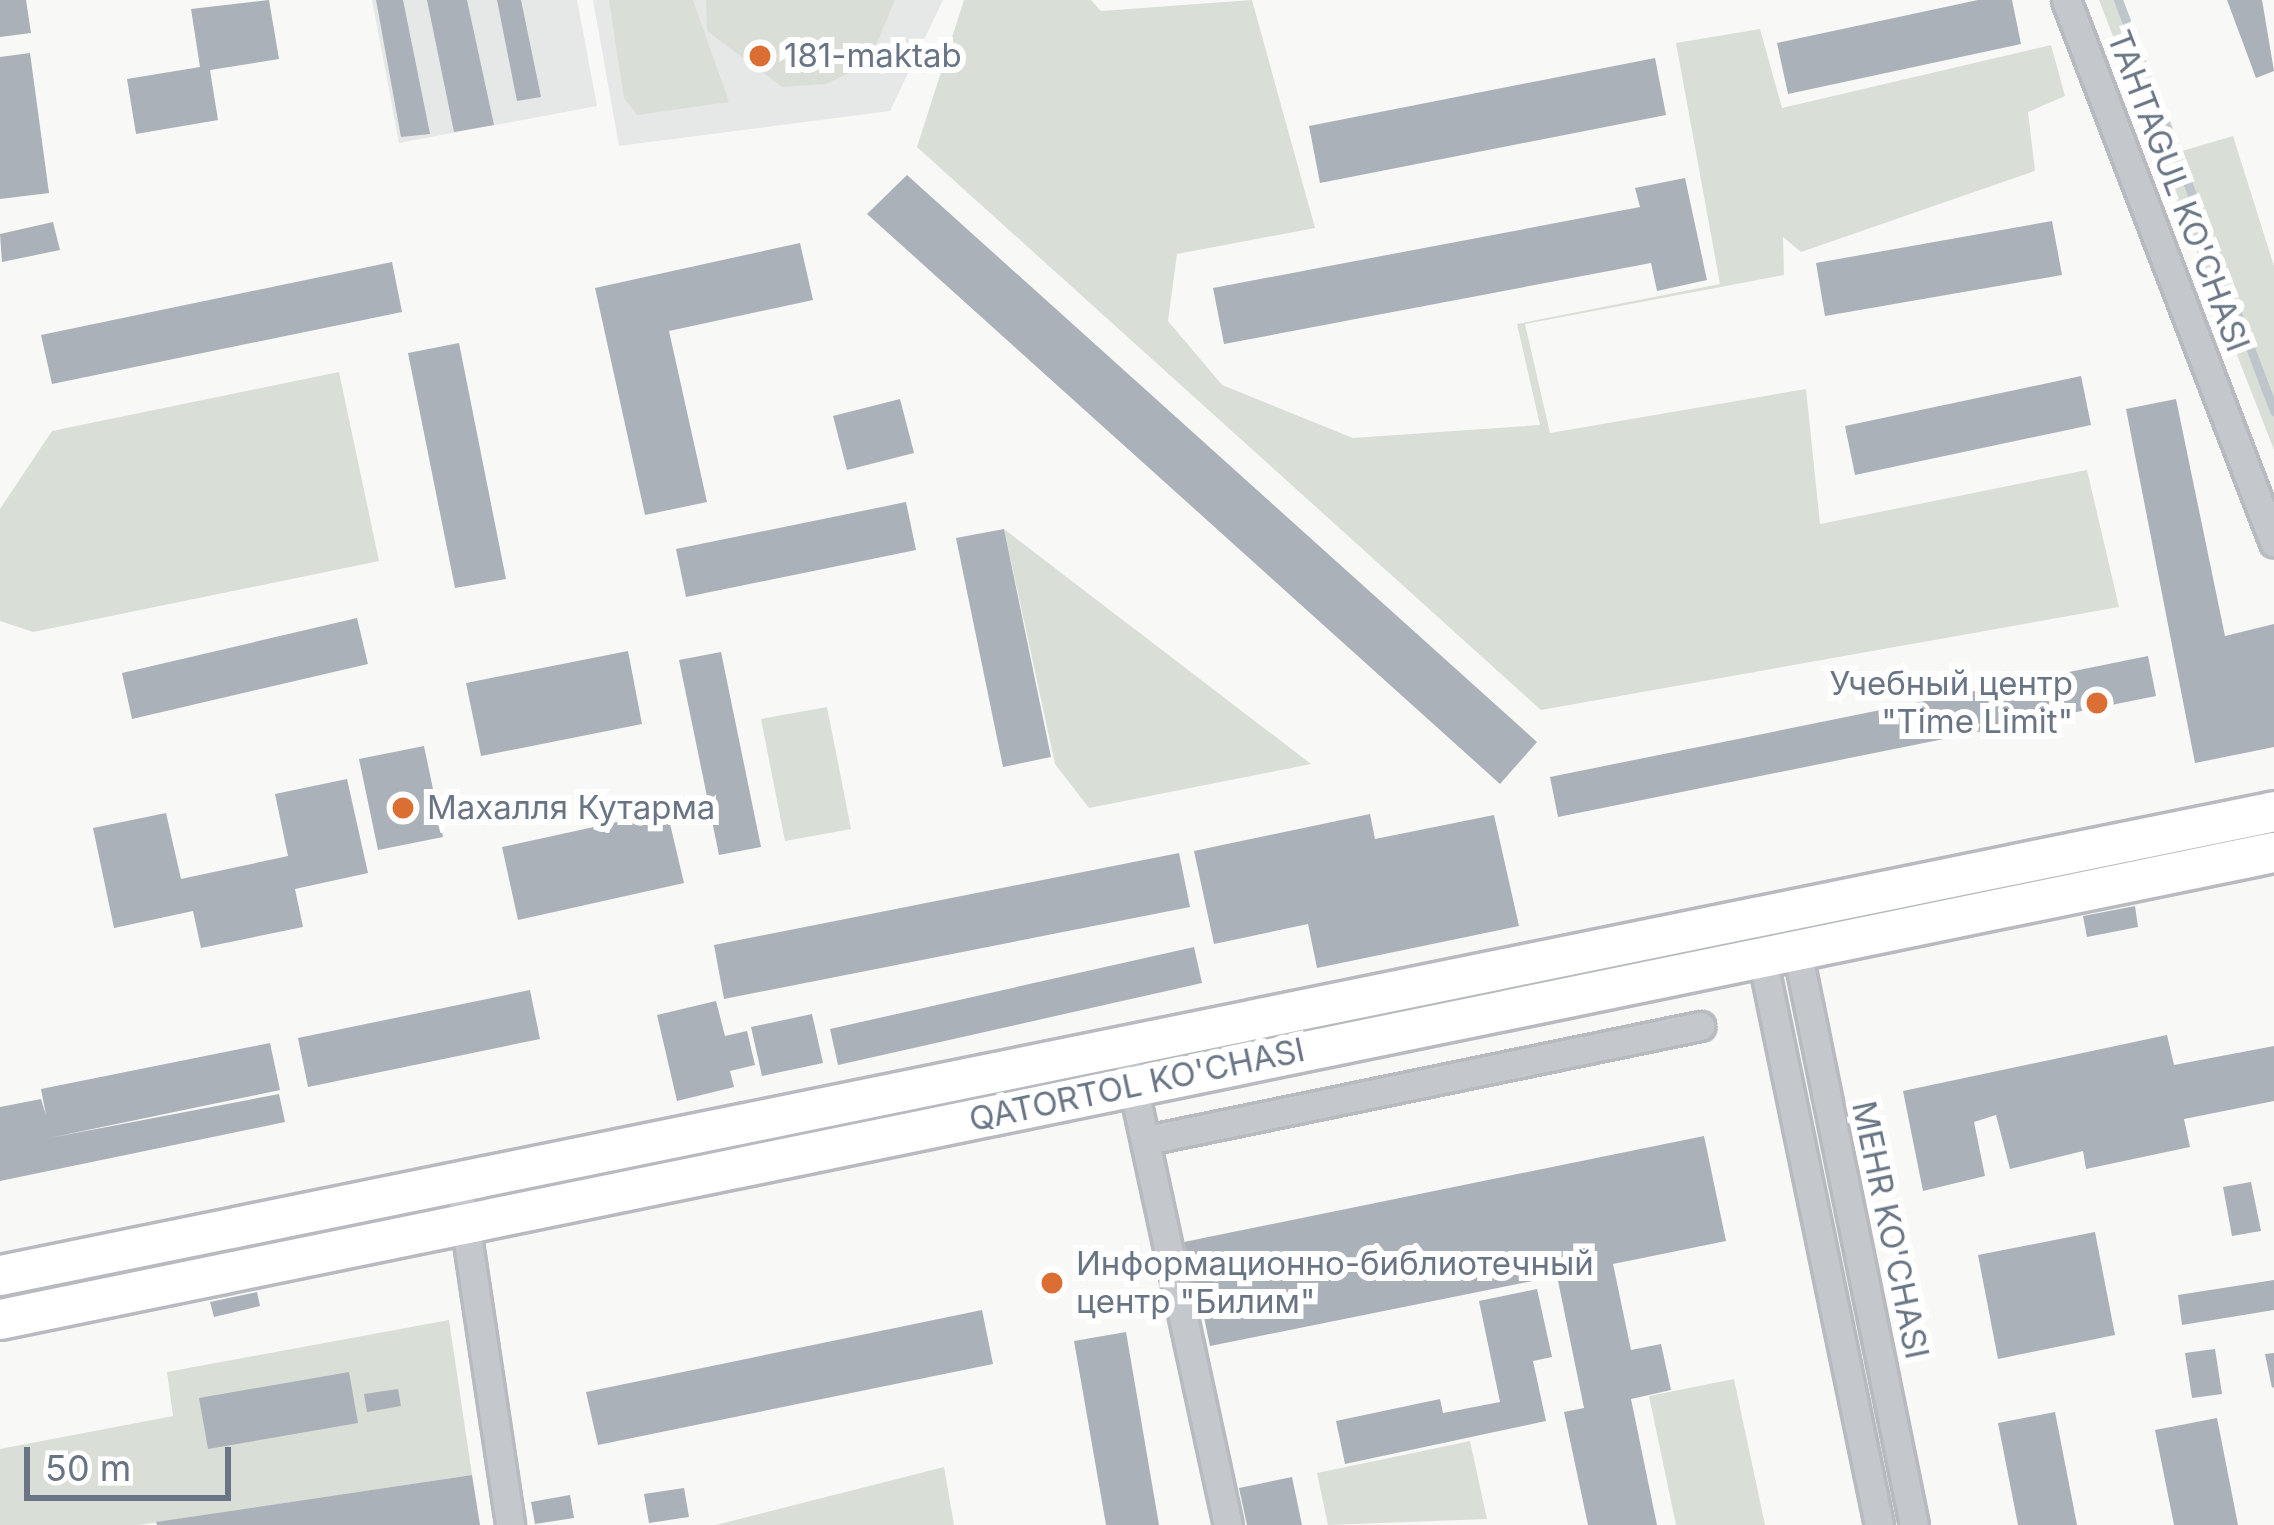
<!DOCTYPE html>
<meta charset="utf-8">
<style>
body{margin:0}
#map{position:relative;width:2274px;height:1525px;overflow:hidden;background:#f8f8f6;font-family:Inter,sans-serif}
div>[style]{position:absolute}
.built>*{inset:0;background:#e6e7e7}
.green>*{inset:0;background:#d9dfd7}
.stream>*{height:9px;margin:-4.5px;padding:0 4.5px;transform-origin:4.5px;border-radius:4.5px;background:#bec6cc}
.building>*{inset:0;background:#abb1b8}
.roads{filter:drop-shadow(3px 0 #b7babf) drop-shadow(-3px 0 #b7babf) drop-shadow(0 3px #b7babf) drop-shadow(0 -3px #b7babf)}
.street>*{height:27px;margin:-13.5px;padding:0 13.5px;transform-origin:13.5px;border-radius:13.5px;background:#c4c7cb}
.secondary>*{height:39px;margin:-19.5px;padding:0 19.5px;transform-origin:19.5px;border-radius:19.5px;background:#fff}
.dots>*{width:33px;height:33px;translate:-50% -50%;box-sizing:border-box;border:6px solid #fff;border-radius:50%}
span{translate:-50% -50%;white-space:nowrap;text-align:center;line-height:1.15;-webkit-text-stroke:12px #fff;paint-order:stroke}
.poi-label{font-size:33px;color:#697585}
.left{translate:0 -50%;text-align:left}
.right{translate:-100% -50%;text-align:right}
.street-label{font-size:33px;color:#697585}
.scale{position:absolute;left:24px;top:1447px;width:207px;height:54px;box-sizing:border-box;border:6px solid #697585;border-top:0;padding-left:15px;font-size:36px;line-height:42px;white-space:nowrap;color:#697585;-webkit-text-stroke:9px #fff;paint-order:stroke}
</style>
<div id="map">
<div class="built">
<div style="clip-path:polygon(372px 0,577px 0,597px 106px,399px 143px)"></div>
<div style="clip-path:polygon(593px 0,943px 0,890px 111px,619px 146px)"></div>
</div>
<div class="green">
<div style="clip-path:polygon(609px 0,693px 0,729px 102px,637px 115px,624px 98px)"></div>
<div style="clip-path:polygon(706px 0,895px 0,868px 64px,826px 84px,782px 87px,707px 31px)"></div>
<div style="clip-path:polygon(964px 0,1091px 0,1101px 11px,1252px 0,1315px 228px,1177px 254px,1168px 321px,1222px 385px,1353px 438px,1540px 425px,1517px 324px,1720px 284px,1676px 43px,1760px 29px,1782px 108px,2051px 45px,2065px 96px,2028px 112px,2035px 171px,1801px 252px,1783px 237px,1784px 275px,1525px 324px,1550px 433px,1806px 389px,1820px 524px,2087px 470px,2119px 607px,1541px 710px,917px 147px)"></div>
<div style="clip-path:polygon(2099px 0,2123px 0,2182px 151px,2233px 136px,2274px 266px,2274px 450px)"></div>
<div style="clip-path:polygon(339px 372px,379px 561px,33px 632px,0 621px,0 509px,52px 431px)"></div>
<div style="clip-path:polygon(1004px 529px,1311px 764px,1089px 808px,1055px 764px)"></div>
<div style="clip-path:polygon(827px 707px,851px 829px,785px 841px,761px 719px)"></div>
<div style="clip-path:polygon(449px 1320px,472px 1475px,139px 1525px,0 1525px,0 1449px,173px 1416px,167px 1372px)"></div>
<div style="clip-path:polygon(1734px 1379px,1765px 1525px,1676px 1525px,1649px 1396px)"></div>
<div style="clip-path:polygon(1470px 1441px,1487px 1519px,1328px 1525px,1317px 1473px)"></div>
<div style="clip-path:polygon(944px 1467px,954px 1525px,716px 1525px)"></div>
</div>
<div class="stream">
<div style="left:2118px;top:0;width:440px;rotate:69.2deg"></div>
</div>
<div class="building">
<div style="clip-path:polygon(0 0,26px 0,31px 33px,0 37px)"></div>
<div style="clip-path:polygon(269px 0,279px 59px,210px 70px,218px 120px,136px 134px,127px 79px,200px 67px,191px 9px)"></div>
<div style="clip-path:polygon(376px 0,403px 0,430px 134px,401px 137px)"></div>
<div style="clip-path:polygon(427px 0,467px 0,494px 125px,454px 132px)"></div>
<div style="clip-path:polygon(497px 0,521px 0,541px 97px,517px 101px)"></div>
<div style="clip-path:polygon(1978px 0,2012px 0,2021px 44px,1788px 94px,1777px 43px)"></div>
<div style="clip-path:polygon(2227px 0,2262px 0,2274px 71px,2256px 78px)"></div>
<div style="clip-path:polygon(30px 53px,49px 193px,0 199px,0 57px)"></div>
<div style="clip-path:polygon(1655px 58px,1666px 115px,1320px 183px,1309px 126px)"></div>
<div style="clip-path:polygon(907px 175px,1537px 742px,1500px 784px,867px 214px)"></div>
<div style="clip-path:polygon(1685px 178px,1707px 280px,1657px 291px,1651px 263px,1224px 344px,1213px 288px,1640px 207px,1635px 188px)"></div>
<div style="clip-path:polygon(2052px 221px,2062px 275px,1825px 316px,1816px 263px)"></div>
<div style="clip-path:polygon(53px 222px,60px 250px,2px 262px,0 234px)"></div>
<div style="clip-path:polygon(800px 243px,813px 300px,669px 331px,707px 502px,645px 515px,595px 288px)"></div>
<div style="clip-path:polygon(392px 262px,402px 312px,52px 384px,41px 335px)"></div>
<div style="clip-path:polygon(459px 343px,506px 579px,455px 588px,408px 353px)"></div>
<div style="clip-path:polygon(2081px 376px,2091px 425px,1855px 475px,1845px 426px)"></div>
<div style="clip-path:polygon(900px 399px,914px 453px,847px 470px,833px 416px)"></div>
<div style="clip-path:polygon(2176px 399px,2225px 636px,2274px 624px,2274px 747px,2195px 763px,2126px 409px)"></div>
<div style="clip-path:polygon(906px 502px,916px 550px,686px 597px,676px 549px)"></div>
<div style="clip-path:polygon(1004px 529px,1051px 757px,1003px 767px,956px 538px)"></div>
<div style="clip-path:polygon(357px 618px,368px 664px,132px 719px,122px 673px)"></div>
<div style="clip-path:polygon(628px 651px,642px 724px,481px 756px,466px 683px)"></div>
<div style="clip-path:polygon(721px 652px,761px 847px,719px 855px,679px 660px)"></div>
<div style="clip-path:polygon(2148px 656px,2156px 696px,1558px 817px,1550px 777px)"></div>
<div style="clip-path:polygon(424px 746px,443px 837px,378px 850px,359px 759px)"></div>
<div style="clip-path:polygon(347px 779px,368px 873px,295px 889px,303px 927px,201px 948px,193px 911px,114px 928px,93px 828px,166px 813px,181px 879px,288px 856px,275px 794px)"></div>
<div style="clip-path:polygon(667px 811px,684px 883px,518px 920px,502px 847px)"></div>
<div style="clip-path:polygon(1370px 814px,1375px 839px,1494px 815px,1519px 926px,1317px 968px,1308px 924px,1214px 944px,1194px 851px)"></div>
<div style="clip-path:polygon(1179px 853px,1190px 907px,724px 999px,714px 945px)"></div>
<div style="clip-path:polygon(2135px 906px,2138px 927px,2087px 937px,2083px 916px)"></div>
<div style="clip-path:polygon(1194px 947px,1202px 983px,838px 1065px,830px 1029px)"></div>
<div style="clip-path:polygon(530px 990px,540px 1039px,308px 1087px,298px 1038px)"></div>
<div style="clip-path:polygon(716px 1001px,725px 1036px,747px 1031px,755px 1065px,730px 1071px,734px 1087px,677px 1101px,657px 1015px)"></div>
<div style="clip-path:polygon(812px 1014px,823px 1063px,762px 1076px,751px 1027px)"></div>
<div style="clip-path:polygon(2167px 1035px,2174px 1065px,2274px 1046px,2274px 1101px,2184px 1119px,2190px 1147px,2086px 1169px,2083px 1151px,2010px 1169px,1996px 1115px,1974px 1122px,1985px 1176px,1923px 1191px,1903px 1091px)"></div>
<div style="clip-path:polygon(270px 1043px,280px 1090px,49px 1138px,279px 1094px,285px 1122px,0 1181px,0 1107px,41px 1099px,46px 1115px,41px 1089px)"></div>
<div style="clip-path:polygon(1704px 1136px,1726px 1241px,1613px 1264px,1631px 1350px,1661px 1344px,1671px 1390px,1631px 1399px,1657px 1525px,1588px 1525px,1564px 1412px,1584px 1408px,1557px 1276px,1210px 1346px,1200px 1298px,1191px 1300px,1179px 1243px)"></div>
<div style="clip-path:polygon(2251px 1182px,2261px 1231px,2232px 1236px,2223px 1187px)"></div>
<div style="clip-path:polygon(2095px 1232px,2115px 1335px,1998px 1359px,1978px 1255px)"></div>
<div style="clip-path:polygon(2274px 1280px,2274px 1310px,2182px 1325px,2178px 1295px)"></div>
<div style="clip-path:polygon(1537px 1289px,1552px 1357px,1533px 1361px,1546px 1421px,1345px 1464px,1336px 1421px,1440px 1399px,1443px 1413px,1500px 1402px,1479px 1301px)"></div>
<div style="clip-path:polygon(257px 1292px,260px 1306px,214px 1317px,210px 1302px)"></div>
<div style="clip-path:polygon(982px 1310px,993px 1364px,598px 1445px,586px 1392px)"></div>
<div style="clip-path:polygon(1126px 1332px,1159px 1525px,1106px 1525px,1074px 1341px)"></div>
<div style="clip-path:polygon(2215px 1349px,2222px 1394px,2192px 1398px,2185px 1353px)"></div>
<div style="clip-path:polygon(2274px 1353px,2274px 1387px,2272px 1388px,2265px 1354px)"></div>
<div style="clip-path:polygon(349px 1372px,358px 1423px,208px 1449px,199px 1398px)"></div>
<div style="clip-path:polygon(398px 1389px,401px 1406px,367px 1412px,364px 1394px)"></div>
<div style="clip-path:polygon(2055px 1412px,2077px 1525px,2018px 1525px,1998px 1423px)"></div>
<div style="clip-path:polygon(2217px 1418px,2238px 1525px,2174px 1525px,2155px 1430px)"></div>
<div style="clip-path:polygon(472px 1475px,480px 1525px,157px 1525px,156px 1522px)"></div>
<div style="clip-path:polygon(1292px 1477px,1302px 1525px,1247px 1525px,1239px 1488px)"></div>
<div style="clip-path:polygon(684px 1488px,689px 1517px,649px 1523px,644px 1494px)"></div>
<div style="clip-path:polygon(570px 1495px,574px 1518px,535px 1524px,531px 1502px)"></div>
</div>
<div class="roads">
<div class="street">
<div style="left:2066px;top:0;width:581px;rotate:69.01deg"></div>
<div style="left:1797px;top:950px;width:587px;rotate:78.5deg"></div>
<div style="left:1762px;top:957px;width:580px;rotate:78.36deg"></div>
<div style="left:1130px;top:1072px;width:463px;rotate:77.8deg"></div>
<div style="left:1147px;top:1140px;width:565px;rotate:-11.65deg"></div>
<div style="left:463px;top:1209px;width:319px;rotate:81.5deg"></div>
</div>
<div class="secondary">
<div style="left:0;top:1275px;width:2321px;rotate:-11.53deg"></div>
<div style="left:0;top:1319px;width:2321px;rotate:-11.61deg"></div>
</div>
</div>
<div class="dots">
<div style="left:760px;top:56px;background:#da6e33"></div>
<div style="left:2097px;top:703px;background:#da6e33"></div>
<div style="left:403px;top:808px;background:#da6e33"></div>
<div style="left:1052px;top:1283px;background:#da6e33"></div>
</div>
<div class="poi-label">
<span class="left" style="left:784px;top:56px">181-maktab</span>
<span class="right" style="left:2073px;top:703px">Учебный центр<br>"Time Limit"</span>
<span class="left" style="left:427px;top:808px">Махалля Кутарма</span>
<span class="left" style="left:1076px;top:1283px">Информационно-библиотечный<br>центр "Билим"</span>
</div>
<div class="street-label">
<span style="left:2178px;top:191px;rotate:69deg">TAHTAGUL KO'CHASI</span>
<span style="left:1137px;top:1085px;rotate:-12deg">QATORTOL KO'CHASI</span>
<span style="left:1890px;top:1230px;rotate:78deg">MEHR KO'CHASI</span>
</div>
<div class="scale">50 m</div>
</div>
